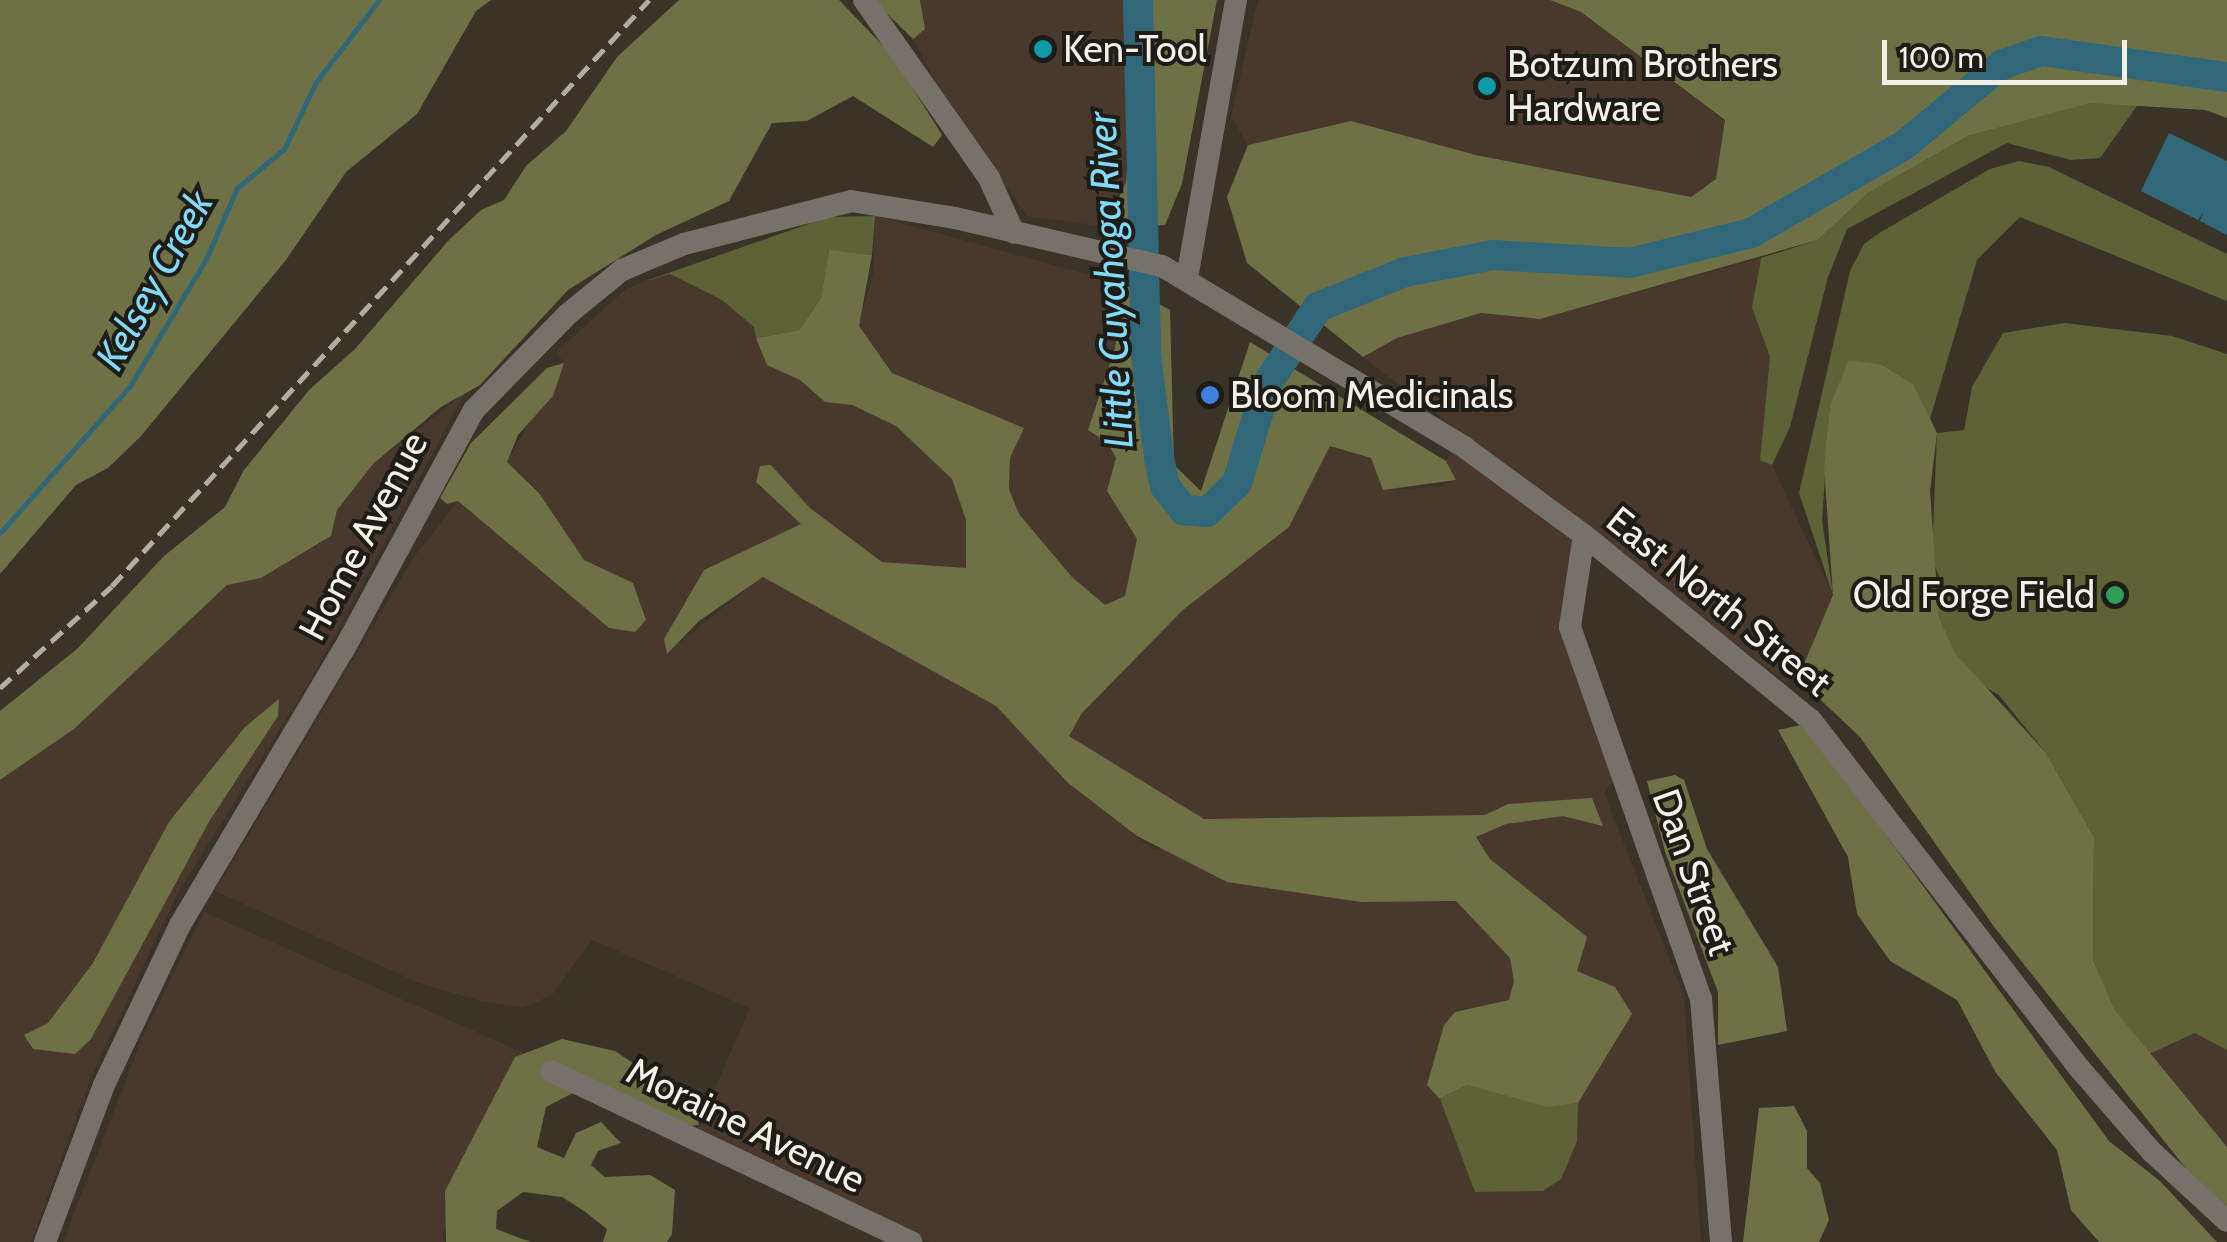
<!DOCTYPE html>
<style>
body{margin:0}
#map{position:relative;width:2227px;height:1242px;overflow:hidden;background:#393427;font-family:Cabin,sans-serif}
div>[style]{position:absolute}
.industrial>*{inset:0;background:#48392c}
.green>*{inset:0;background:#5e6237}
.forest>*{inset:0;background:#6d7145}
.water>*{inset:0;background:#316879}
.stream>*{height:5px;margin:-2.5px;padding:0 2.5px;transform-origin:2.5px;border-radius:2.5px;background:#316879}
.river>*{height:30px;margin:-15px;padding:0 15px;transform-origin:15px;border-radius:15px;background:#316879}
.minor>*{height:22px;margin:-11px;padding:0 11px;transform-origin:11px;border-radius:11px;background:#76716b}
.rail>*{height:5px;margin-top:-2.5px;transform-origin:0;background:repeating-linear-gradient(90deg,#b0ada3 0 15px,transparent 0 23px)}
.dots>*{width:28px;height:28px;translate:-50% -50%;box-sizing:border-box;border:5px solid #1e1c16;border-radius:50%}
span{translate:-50% -50%;white-space:nowrap;text-align:center;line-height:1.15;-webkit-text-stroke:8px #1e1c16;paint-order:stroke}
.poi-label{font-size:38px;color:#f2f0e7}
.left{translate:0 -50%;text-align:left}
.right{translate:-100% -50%;text-align:right}
.street-label{font-size:38px;color:#f2f0e7}
.water-label{font-size:40px;color:#81daf7;font-style:italic}
.scale{position:absolute;left:1882px;top:40px;width:245px;height:45px;box-sizing:border-box;border:5px solid #f2f0e7;border-top:0;padding-left:12px;font-size:30px;line-height:35px;white-space:nowrap;color:#f2f0e7;-webkit-text-stroke:8px #1e1c16;paint-order:stroke}
</style>
<div id="map">
<div class="industrial">
<div style="clip-path:polygon(920px 0,1125px 0,1129px 144px,1126px 183px,1112px 205px,1116px 228px,1027px 216px,944px 98px,913px 39px,925px 29px)"></div>
<div style="clip-path:polygon(1258px 0,1550px 0,1581px 12px,1725px 121px,1716px 179px,1691px 197px,1476px 155px,1351px 121px,1248px 145px,1231px 116px)"></div>
<div style="clip-path:polygon(875px 216px,1123px 284px,1115px 348px,1093px 410px,1116px 458px,1107px 491px,1138px 538px,1125px 596px,1105px 605px,1072px 577px,1019px 514px,1009px 489px,1010px 458px,1023px 428px,892px 373px,869px 349px,858px 326px,873px 273px)"></div>
<div style="clip-path:polygon(1761px 258px,1753px 301px,1770px 357px,1760px 459px,1772px 465px,1833px 595px,1801px 671px,1785px 682px,1363px 357px,1397px 338px,1481px 313px,1540px 319px)"></div>
<div style="clip-path:polygon(670px 274px,722px 300px,755px 327px,768px 365px,800px 380px,825px 402px,852px 405px,896px 426px,952px 479px,966px 520px,966px 569px,882px 562px,810px 508px,771px 465px,756px 482px,802px 524px,704px 570px,664px 639px,667px 653px,762px 576px,996px 706px,1068px 783px,1153px 849px,1359px 822px,1203px 819px,1068px 736px,1082px 713px,1183px 610px,1289px 527px,1330px 446px,1371px 458px,1383px 490px,1440px 487px,1456px 479px,1446px 461px,1458px 444px,1584px 535px,1569px 599px,1621px 770px,1604px 793px,1684px 996px,1701px 1242px,929px 1242px,695px 1134px,750px 1008px,592px 940px,552px 995px,523px 1008px,481px 1001px,419px 983px,215px 891px,414px 557px,458px 501px,609px 628px,619px 587px,577px 571px,540px 493px,507px 462px,564px 363px,556px 352px,627px 288px)"></div>
<div style="clip-path:polygon(465px 393px,312px 678px,179px 891px,91px 1077px,31px 1242px,0 1242px,0 780px,74px 729px,227px 585px,261px 578px,331px 537px,337px 510px,373px 464px)"></div>
<div style="clip-path:polygon(204px 912px,524px 1053px,515px 1057px,501px 1088px,442px 1235px,445px 1242px,63px 1242px,143px 1036px)"></div>
<div style="clip-path:polygon(2195px 1033px,2227px 1050px,2227px 1147px,2147px 1055px)"></div>
</div>
<div class="green">
<div style="clip-path:polygon(2089px 103px,2139px 103px,2100px 158px,2071px 160px,2007px 143px,1847px 229px,1828px 277px,1790px 427px,1772px 465px,1760px 460px,1770px 357px,1752px 307px,1761px 258px,1818px 240px,1868px 193px,1968px 136px)"></div>
<div style="clip-path:polygon(2019px 161px,2049px 167px,2227px 254px,2227px 301px,2020px 217px,1977px 260px,1930px 419px,1914px 385px,1830px 405px,1822px 520px,1833px 595px,1799px 493px,1850px 271px,1864px 244px,1881px 232px,1990px 169px)"></div>
<div style="clip-path:polygon(875px 216px,872px 255px,829px 251px,821px 298px,799px 330px,756px 338px,754px 327px,722px 300px,670px 274px,640px 283px,828px 217px)"></div>
<div style="clip-path:polygon(2065px 323px,2172px 336px,2227px 354px,2227px 1050px,2195px 1033px,2147px 1055px,2113px 1009px,2093px 960px,2094px 837px,2046px 753px,1999px 695px,1902px 637px,1942px 585px,1932px 557px,1937px 433px,1964px 430px,1972px 387px,2003px 333px)"></div>
<div style="clip-path:polygon(1467px 1085px,1548px 1106px,1578px 1103px,1577px 1141px,1561px 1179px,1543px 1191px,1475px 1192px,1440px 1099px)"></div>
</div>
<div class="forest">
<div style="clip-path:polygon(0 0,491px 0,476px 11px,417px 114px,346px 172px,286px 260px,141px 436px,108px 468px,76px 485px,0 574px)"></div>
<div style="clip-path:polygon(679px 0,839px 0,892px 55px,942px 135px,933px 147px,853px 96px,807px 121px,772px 123px,729px 201px,656px 235px,568px 290px,480px 385px,441px 407px,373px 464px,337px 510px,331px 536px,261px 578px,227px 585px,74px 729px,0 780px,0 711px,78px 648px,164px 556px,225px 507px,244px 470px,309px 390px,355px 349px,448px 241px,481px 210px,504px 200px,526px 166px,566px 131px,617px 57px)"></div>
<div style="clip-path:polygon(873px 0,920px 0,925px 29px,913px 39px)"></div>
<div style="clip-path:polygon(1125px 0,1217px 0,1182px 184px,1165px 225px,1116px 228px,1111px 216px,1126px 182px,1129px 144px)"></div>
<div style="clip-path:polygon(1550px 0,2227px 0,2227px 118px,2205px 110px,2090px 103px,1968px 136px,1868px 193px,1818px 240px,1540px 319px,1481px 313px,1397px 338px,1363px 357px,1247px 263px,1227px 197px,1248px 145px,1351px 121px,1476px 155px,1691px 197px,1716px 179px,1725px 120px,1581px 12px)"></div>
<div style="clip-path:polygon(829px 250px,872px 255px,859px 326px,892px 373px,1024px 428px,1010px 458px,1009px 489px,1019px 514px,1072px 577px,1105px 605px,1125px 596px,1137px 539px,1107px 491px,1116px 458px,1108px 443px,1088px 430px,1115px 348px,1123px 284px,1170px 310px,1174px 465px,1201px 491px,1250px 342px,1446px 461px,1456px 480px,1383px 490px,1371px 458px,1330px 446px,1289px 527px,1183px 610px,1082px 713px,1069px 736px,1204px 819px,1485px 815px,1508px 804px,1592px 798px,1603px 826px,1563px 816px,1506px 824px,1476px 837px,1490px 859px,1587px 937px,1577px 971px,1615px 987px,1632px 1014px,1578px 1103px,1548px 1107px,1467px 1085px,1440px 1099px,1427px 1085px,1444px 1025px,1455px 1012px,1509px 1000px,1514px 981px,1510px 958px,1456px 901px,1361px 902px,1227px 882px,1137px 836px,1068px 783px,996px 706px,763px 577px,699px 621px,667px 654px,664px 639px,704px 570px,801px 524px,756px 482px,760px 466px,771px 465px,810px 508px,882px 562px,966px 568px,966px 520px,952px 479px,896px 426px,852px 405px,825px 402px,800px 380px,767px 365px,756px 338px,799px 330px,821px 298px)"></div>
<div style="clip-path:polygon(1849px 360px,1882px 365px,1914px 385px,1937px 433px,1930px 491px,1939px 618px,1955px 653px,2046px 753px,2094px 837px,2093px 960px,2114px 1009px,2227px 1147px,2227px 1206px,2188px 1171px,1995px 928px,1860px 737px,1806px 686px,1801px 671px,1833px 595px,1824px 467px,1830px 405px)"></div>
<div style="clip-path:polygon(564px 363px,553px 396px,518px 435px,507px 462px,539px 493px,584px 560px,633px 583px,646px 620px,635px 632px,609px 628px,458px 501px,447px 504px,440px 498px,471px 443px,547px 368px)"></div>
<div style="clip-path:polygon(279px 699px,278px 716px,210px 820px,91px 1039px,75px 1054px,33px 1049px,24px 1035px,48px 1023px,93px 963px,169px 822px,245px 727px)"></div>
<div style="clip-path:polygon(1805px 724px,2109px 1141px,2160px 1181px,2217px 1242px,2099px 1242px,2071px 1210px,2057px 1150px,1996px 1073px,1957px 1000px,1890px 961px,1857px 914px,1848px 857px,1778px 730px)"></div>
<div style="clip-path:polygon(1675px 775px,1684px 780px,1707px 849px,1778px 967px,1787px 1031px,1718px 1045px,1718px 992px,1665px 852px,1647px 781px)"></div>
<div style="clip-path:polygon(562px 1039px,615px 1051px,694px 1104px,699px 1125px,654px 1128px,573px 1093px,546px 1107px,537px 1147px,564px 1158px,576px 1133px,601px 1122px,621px 1143px,598px 1151px,591px 1165px,605px 1177px,650px 1175px,675px 1190px,672px 1234px,667px 1242px,603px 1242px,607px 1229px,584px 1211px,562px 1197px,523px 1192px,497px 1211px,496px 1229px,531px 1242px,446px 1242px,445px 1191px,515px 1057px)"></div>
<div style="clip-path:polygon(1794px 1106px,1807px 1131px,1807px 1168px,1820px 1183px,1829px 1220px,1819px 1242px,1743px 1242px,1759px 1108px)"></div>
</div>
<div class="water">
<div style="clip-path:polygon(2169px 133px,2227px 161px,2227px 235px,2200px 221px,2203px 213px,2198px 220px,2141px 191px)"></div>
</div>
<div class="stream">
<div style="left:0;top:533px;width:196px;rotate:-48.5deg"></div>
<div style="left:130px;top:386px;width:148px;rotate:-59.1deg"></div>
<div style="left:206px;top:259px;width:77px;rotate:-66.4deg"></div>
<div style="left:237px;top:188px;width:61px;rotate:-39.7deg"></div>
<div style="left:284px;top:149px;width:74px;rotate:-64.5deg"></div>
<div style="left:316px;top:82px;width:103px;rotate:-52.5deg"></div>
</div>
<div class="river">
<div style="left:1138px;top:0;width:356px;rotate:88.7deg"></div>
<div style="left:1146px;top:356px;width:103px;rotate:82.7deg"></div>
<div style="left:1159px;top:458px;width:29px;rotate:78deg"></div>
<div style="left:1165px;top:486px;width:31px;rotate:52deg"></div>
<div style="left:1184px;top:510px;width:23px;rotate:5deg"></div>
<div style="left:1207px;top:512px;width:42px;rotate:-44deg"></div>
<div style="left:1237px;top:483px;width:103px;rotate:-73.1deg"></div>
<div style="left:1267px;top:384px;width:92px;rotate:-56.5deg"></div>
<div style="left:1318px;top:307px;width:94px;rotate:-21.9deg"></div>
<div style="left:1405px;top:272px;width:90px;rotate:-10.9deg"></div>
<div style="left:1493px;top:255px;width:137px;rotate:3.3deg"></div>
<div style="left:1630px;top:263px;width:125px;rotate:-13.9deg"></div>
<div style="left:1751px;top:233px;width:175px;rotate:-29.8deg"></div>
<div style="left:1903px;top:146px;width:127px;rotate:-39.6deg"></div>
<div style="left:2001px;top:65px;width:42px;rotate:-19.3deg"></div>
<div style="left:2041px;top:51px;width:188px;rotate:8deg"></div>
</div>
<div class="minor">
<div style="left:864px;top:0;width:218px;rotate:54.9deg"></div>
<div style="left:989px;top:178px;width:60px;rotate:65.6deg"></div>
<div style="left:1187px;top:278px;width:282px;rotate:-80deg"></div>
<div style="left:1584px;top:535px;width:93px;rotate:98.7deg"></div>
<div style="left:1570px;top:627px;width:394px;rotate:70.6deg"></div>
<div style="left:1701px;top:999px;width:244px;rotate:85.3deg"></div>
<div style="left:551px;top:1071px;width:399px;rotate:25.4deg"></div>
<div style="left:45px;top:1242px;width:168px;rotate:-69.4deg"></div>
<div style="left:104px;top:1085px;width:177px;rotate:-64.6deg"></div>
<div style="left:180px;top:925px;width:319px;rotate:-59.3deg"></div>
<div style="left:343px;top:651px;width:274px;rotate:-61.5deg"></div>
<div style="left:474px;top:410px;width:134px;rotate:-45.6deg"></div>
<div style="left:568px;top:314px;width:70px;rotate:-39.2deg"></div>
<div style="left:622px;top:270px;width:67px;rotate:-22.8deg"></div>
<div style="left:684px;top:244px;width:172px;rotate:-14.4deg"></div>
<div style="left:851px;top:201px;width:105px;rotate:9.3deg"></div>
<div style="left:955px;top:218px;width:212px;rotate:13.1deg"></div>
<div style="left:1162px;top:266px;width:352px;rotate:30.9deg"></div>
<div style="left:1464px;top:447px;width:149px;rotate:36.3deg"></div>
<div style="left:1584px;top:535px;width:293px;rotate:39.2deg"></div>
<div style="left:1811px;top:720px;width:441px;rotate:52.4deg"></div>
<div style="left:2080px;top:1069px;width:110px;rotate:49.1deg"></div>
<div style="left:2152px;top:1152px;width:102px;rotate:42.6deg"></div>
</div>
<div class="rail">
<div style="left:0;top:688px;width:151px;rotate:-42.3deg"></div>
<div style="left:112px;top:586px;width:795px;rotate:-47.5deg"></div>
</div>
<div class="dots">
<div style="left:1043px;top:49px;background:#0f9aa8"></div>
<div style="left:1487px;top:86px;background:#0f9aa8"></div>
<div style="left:1210px;top:395px;background:#3f7fe0"></div>
<div style="left:2115px;top:595px;background:#2e9e5b"></div>
</div>
<div class="poi-label">
<span class="left" style="left:1063px;top:49px">Ken-Tool</span>
<span class="left" style="left:1507px;top:86px">Botzum Brothers<br>Hardware</span>
<span class="left" style="left:1230px;top:395px">Bloom Medicinals</span>
<span class="right" style="left:2095px;top:595px">Old Forge Field</span>
</div>
<div class="street-label">
<span style="left:363px;top:536px;rotate:-62deg">Home Avenue</span>
<span style="left:1719px;top:601px;rotate:39deg">East North Street</span>
<span style="left:1694px;top:872px;rotate:70deg">Dan Street</span>
<span style="left:746px;top:1125px;rotate:26deg">Moraine Avenue</span>
</div>
<div class="water-label">
<span style="left:154px;top:280px;rotate:-61deg">Kelsey Creek</span>
<span style="left:1110px;top:280px;rotate:-93deg">Little Cuyahoga River</span>
</div>
<div class="scale">100 m</div>
</div>
